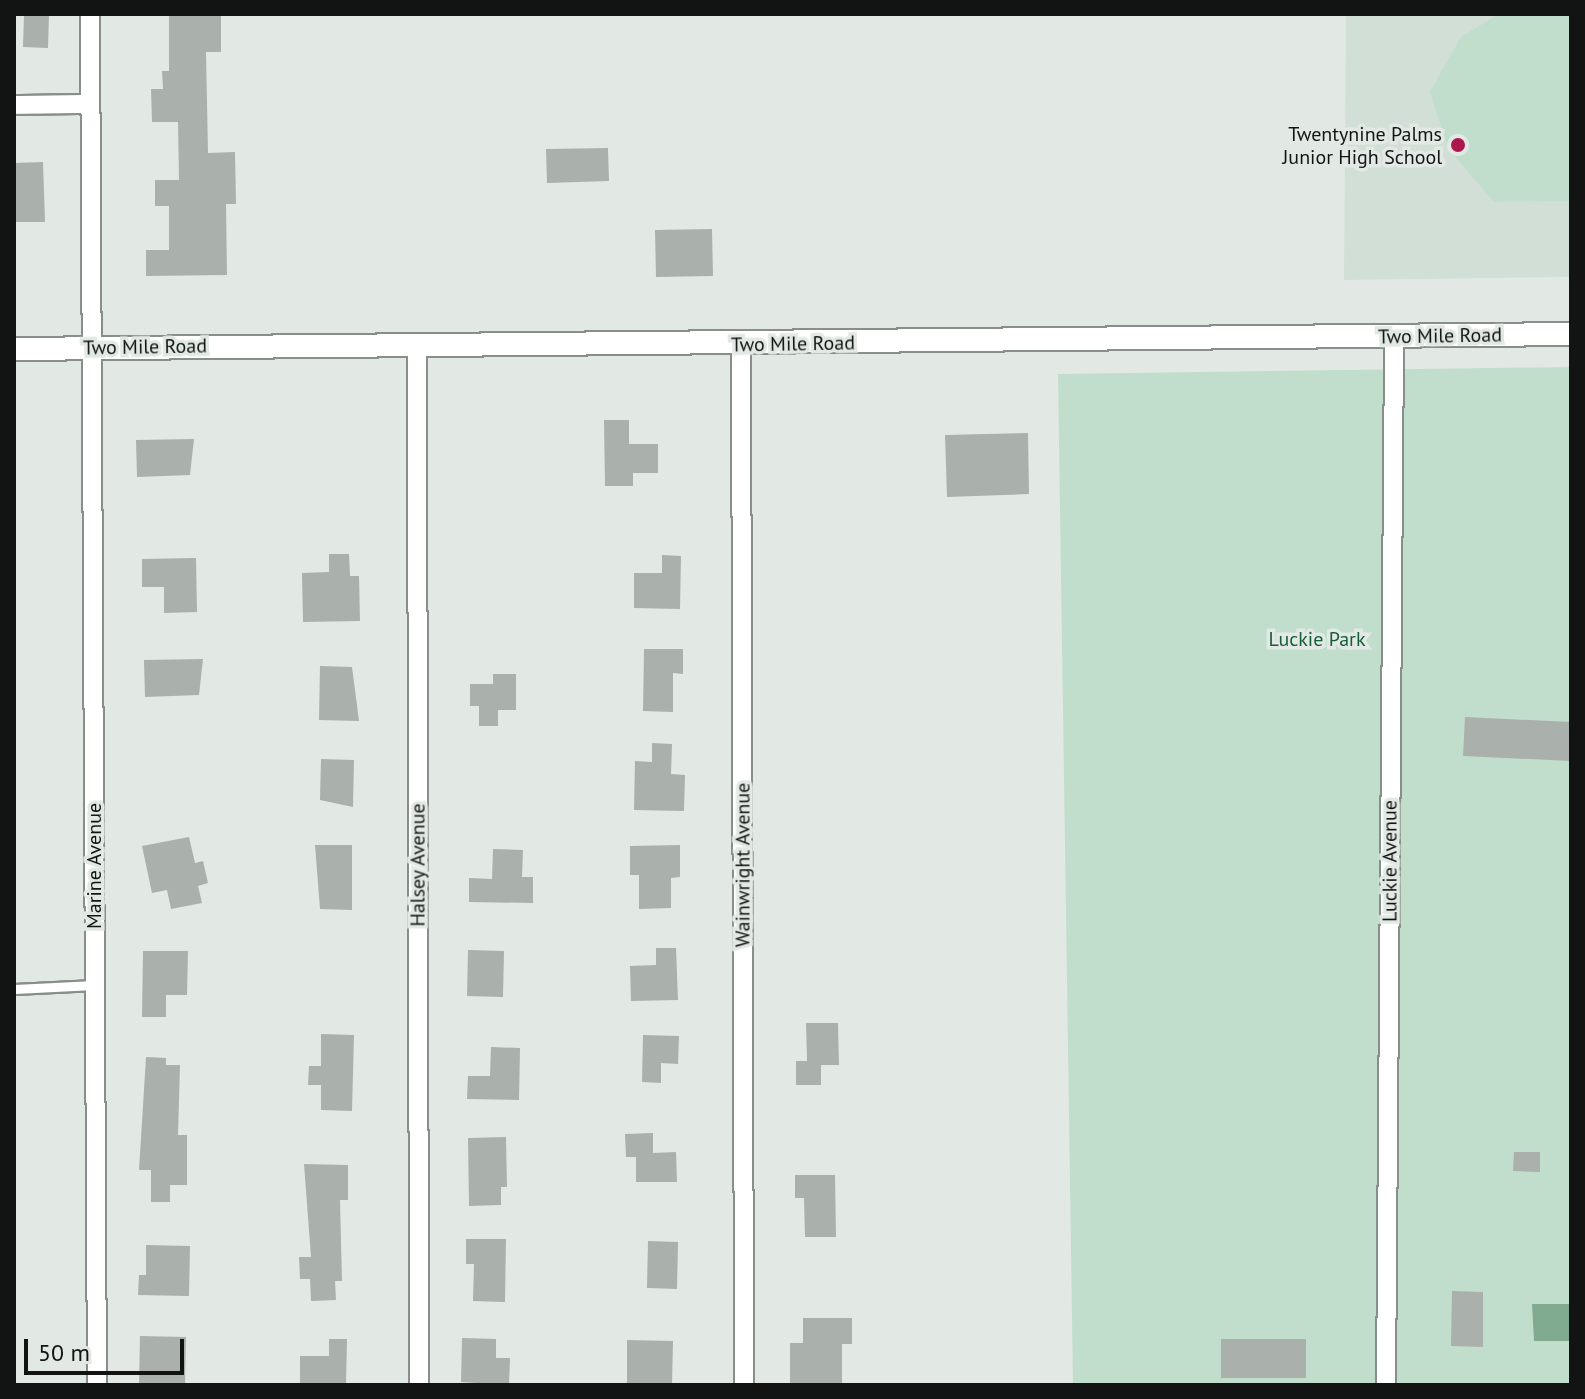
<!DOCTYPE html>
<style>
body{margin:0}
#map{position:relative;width:1585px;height:1399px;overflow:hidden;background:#e2e9e5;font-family:"PT Sans",sans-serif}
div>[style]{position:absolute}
.built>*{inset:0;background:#d1dfd6}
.green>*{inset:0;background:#c0decb}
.water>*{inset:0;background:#80ab91}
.building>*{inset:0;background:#aab0ac}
.roads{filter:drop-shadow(2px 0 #888e8a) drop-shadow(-2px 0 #888e8a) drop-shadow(0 2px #888e8a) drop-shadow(0 -2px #888e8a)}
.service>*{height:9px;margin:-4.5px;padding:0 4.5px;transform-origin:4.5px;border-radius:4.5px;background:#fff}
.minor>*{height:18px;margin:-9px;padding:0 9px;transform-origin:9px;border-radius:9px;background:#fff}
.tertiary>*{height:22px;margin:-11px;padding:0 11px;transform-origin:11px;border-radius:11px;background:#fff}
.dots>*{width:22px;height:22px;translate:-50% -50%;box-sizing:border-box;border:4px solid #e2e9e5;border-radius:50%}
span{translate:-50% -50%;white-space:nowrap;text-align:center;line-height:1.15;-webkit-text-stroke:7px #e2e9e5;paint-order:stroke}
.poi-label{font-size:20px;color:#121413}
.right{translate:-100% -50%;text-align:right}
.street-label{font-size:20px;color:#121413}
.park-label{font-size:20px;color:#145d3a}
.frame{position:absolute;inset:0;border:16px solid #121413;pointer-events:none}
.scale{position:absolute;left:24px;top:1339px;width:160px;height:36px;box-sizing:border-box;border:4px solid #121413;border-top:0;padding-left:10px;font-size:24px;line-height:28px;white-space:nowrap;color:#121413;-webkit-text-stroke:6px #e2e9e5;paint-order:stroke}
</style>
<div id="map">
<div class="built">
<div style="clip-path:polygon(1346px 14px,1571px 14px,1571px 277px,1344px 280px)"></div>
</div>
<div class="green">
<div style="clip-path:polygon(1499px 14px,1571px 14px,1571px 201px,1494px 202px,1448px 148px,1430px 92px,1461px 37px)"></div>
<div style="clip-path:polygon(1571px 367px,1571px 1385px,1073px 1385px,1058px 374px)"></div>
</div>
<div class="water">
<div style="clip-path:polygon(1532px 1304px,1571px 1304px,1571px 1341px,1534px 1341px)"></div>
</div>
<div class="building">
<div style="clip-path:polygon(24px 14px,49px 14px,48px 48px,23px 47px)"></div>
<div style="clip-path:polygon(169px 14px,221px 14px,221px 52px,206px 52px,208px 153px,235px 152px,236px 204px,226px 204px,227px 275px,146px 276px,146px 250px,169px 250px,169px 206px,155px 206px,155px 180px,179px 180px,178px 122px,152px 122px,151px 89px,163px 89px,162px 71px,169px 71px)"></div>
<div style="clip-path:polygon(608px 148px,609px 181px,547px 183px,546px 149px)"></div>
<div style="clip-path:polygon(43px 162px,45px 222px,14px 222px,14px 163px)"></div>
<div style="clip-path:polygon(712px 229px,713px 276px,656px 277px,655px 230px)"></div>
<div style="clip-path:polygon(604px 420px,629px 420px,629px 444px,658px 444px,658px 473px,633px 473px,633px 486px,605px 486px)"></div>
<div style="clip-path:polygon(1028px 433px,1029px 494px,947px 497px,945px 435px)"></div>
<div style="clip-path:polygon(194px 439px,190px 475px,137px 477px,136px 440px)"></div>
<div style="clip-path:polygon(329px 554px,349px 554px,350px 576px,359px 576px,360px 621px,303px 622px,302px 573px,329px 572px)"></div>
<div style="clip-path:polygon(662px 555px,681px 556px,680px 609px,634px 608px,634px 573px,662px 573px)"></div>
<div style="clip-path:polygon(196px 558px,197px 612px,164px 613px,164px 587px,142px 587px,142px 559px)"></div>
<div style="clip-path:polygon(644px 649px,683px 649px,683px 674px,673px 673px,673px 712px,643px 711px)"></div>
<div style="clip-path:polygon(203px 659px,199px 695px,145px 697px,144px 660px)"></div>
<div style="clip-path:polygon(320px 666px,352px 667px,359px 721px,319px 720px)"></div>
<div style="clip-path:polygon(493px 674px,516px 674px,516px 710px,498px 710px,498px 726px,479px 726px,479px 706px,470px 706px,470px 684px,493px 684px)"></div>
<div style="clip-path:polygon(1465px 717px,1571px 722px,1571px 761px,1463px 756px)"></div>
<div style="clip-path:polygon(652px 743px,672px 744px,671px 774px,685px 775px,684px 811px,634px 810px,635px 761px,652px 762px)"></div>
<div style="clip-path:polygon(321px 759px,354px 760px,353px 807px,320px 800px)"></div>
<div style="clip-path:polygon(189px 837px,195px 863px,203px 861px,208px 883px,198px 886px,202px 903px,171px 909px,167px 890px,152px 893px,142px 846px)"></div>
<div style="clip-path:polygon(315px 845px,352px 845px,352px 910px,320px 909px)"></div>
<div style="clip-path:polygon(680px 845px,680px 877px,671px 878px,671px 908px,639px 909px,639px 875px,630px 875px,630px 846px)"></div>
<div style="clip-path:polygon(493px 849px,523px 850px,522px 877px,533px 877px,533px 903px,469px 902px,469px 878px,492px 879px)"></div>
<div style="clip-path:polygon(656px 948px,676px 948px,678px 1000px,631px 1001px,630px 966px,656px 965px)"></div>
<div style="clip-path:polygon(468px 950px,504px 951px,503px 997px,467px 996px)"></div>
<div style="clip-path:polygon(143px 951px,188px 951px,187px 995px,166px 995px,166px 1017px,142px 1017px)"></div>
<div style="clip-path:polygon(806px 1023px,838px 1023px,839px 1065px,821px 1065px,821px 1085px,796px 1085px,796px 1061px,807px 1061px)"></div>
<div style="clip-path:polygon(321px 1034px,354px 1035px,352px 1111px,321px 1110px,321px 1085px,308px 1085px,309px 1066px,321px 1066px)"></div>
<div style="clip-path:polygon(643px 1035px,679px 1036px,678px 1064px,661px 1063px,661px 1083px,642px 1082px)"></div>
<div style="clip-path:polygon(491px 1047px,520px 1048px,519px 1100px,467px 1099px,468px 1076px,490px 1076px)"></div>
<div style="clip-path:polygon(146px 1057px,166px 1058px,166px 1065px,180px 1065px,178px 1135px,187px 1135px,187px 1185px,170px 1185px,170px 1202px,151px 1202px,151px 1170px,139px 1170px)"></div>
<div style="clip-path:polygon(653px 1133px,653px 1153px,676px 1152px,677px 1182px,636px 1182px,636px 1157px,626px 1157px,625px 1134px)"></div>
<div style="clip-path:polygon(506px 1137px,507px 1187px,501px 1187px,501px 1205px,469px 1206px,468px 1138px)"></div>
<div style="clip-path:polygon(1514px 1152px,1540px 1152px,1540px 1172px,1513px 1171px)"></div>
<div style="clip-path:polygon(304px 1164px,348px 1165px,348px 1200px,340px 1200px,342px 1281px,335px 1281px,336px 1300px,311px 1301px,310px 1279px,300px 1279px,299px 1257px,311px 1257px)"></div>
<div style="clip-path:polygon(795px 1175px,835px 1175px,836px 1237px,805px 1237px,804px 1198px,795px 1198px)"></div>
<div style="clip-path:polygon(466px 1239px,506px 1239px,505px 1302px,473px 1301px,474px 1264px,466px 1264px)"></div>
<div style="clip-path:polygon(648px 1241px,678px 1242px,677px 1289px,647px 1288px)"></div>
<div style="clip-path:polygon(146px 1245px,190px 1246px,189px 1296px,138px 1295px,139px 1275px,146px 1275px)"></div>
<div style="clip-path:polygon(1452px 1291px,1483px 1292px,1483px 1347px,1451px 1346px)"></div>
<div style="clip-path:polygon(803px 1318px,852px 1318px,852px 1344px,842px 1344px,842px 1383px,790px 1383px,790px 1343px,803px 1343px)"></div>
<div style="clip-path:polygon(140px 1336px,186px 1337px,185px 1385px,139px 1385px)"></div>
<div style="clip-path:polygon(462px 1338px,496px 1339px,496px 1358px,510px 1358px,509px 1385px,461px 1382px)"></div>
<div style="clip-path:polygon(329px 1339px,347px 1339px,346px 1385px,300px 1385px,300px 1356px,329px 1356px)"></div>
<div style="clip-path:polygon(1221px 1339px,1306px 1339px,1306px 1378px,1221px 1378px)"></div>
<div style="clip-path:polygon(627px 1340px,673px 1341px,672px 1385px,627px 1385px)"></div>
</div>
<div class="roads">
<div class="service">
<div style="left:14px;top:989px;width:81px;rotate:-2.8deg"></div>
</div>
<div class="minor">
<div style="left:90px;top:14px;width:1371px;rotate:89.71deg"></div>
<div style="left:14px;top:105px;width:75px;rotate:-0.8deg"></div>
<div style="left:417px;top:344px;width:1041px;rotate:89.89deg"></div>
<div style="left:741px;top:345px;width:1040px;rotate:89.83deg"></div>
<div style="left:1386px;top:1385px;width:1049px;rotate:-89.56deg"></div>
</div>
<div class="tertiary">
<div style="left:14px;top:349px;width:1557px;rotate:-0.55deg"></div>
</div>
</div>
<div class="dots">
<div style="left:1458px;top:145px;background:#ab184c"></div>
</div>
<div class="poi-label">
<span class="right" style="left:1442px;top:146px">Twentynine Palms<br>Junior High School</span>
</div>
<div class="street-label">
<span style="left:1440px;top:336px;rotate:-1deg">Two Mile Road</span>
<span style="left:793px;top:344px;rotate:-1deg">Two Mile Road</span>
<span style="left:145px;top:347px;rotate:-1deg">Two Mile Road</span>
<span style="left:1390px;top:861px;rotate:-90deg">Luckie Avenue</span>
<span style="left:418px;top:865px;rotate:-90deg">Halsey Avenue</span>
<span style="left:743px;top:865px;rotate:-90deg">Wainwright Avenue</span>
<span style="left:94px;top:866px;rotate:-90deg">Marine Avenue</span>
</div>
<div class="park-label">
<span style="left:1317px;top:639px">Luckie Park</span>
</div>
<div class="frame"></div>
<div class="scale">50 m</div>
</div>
